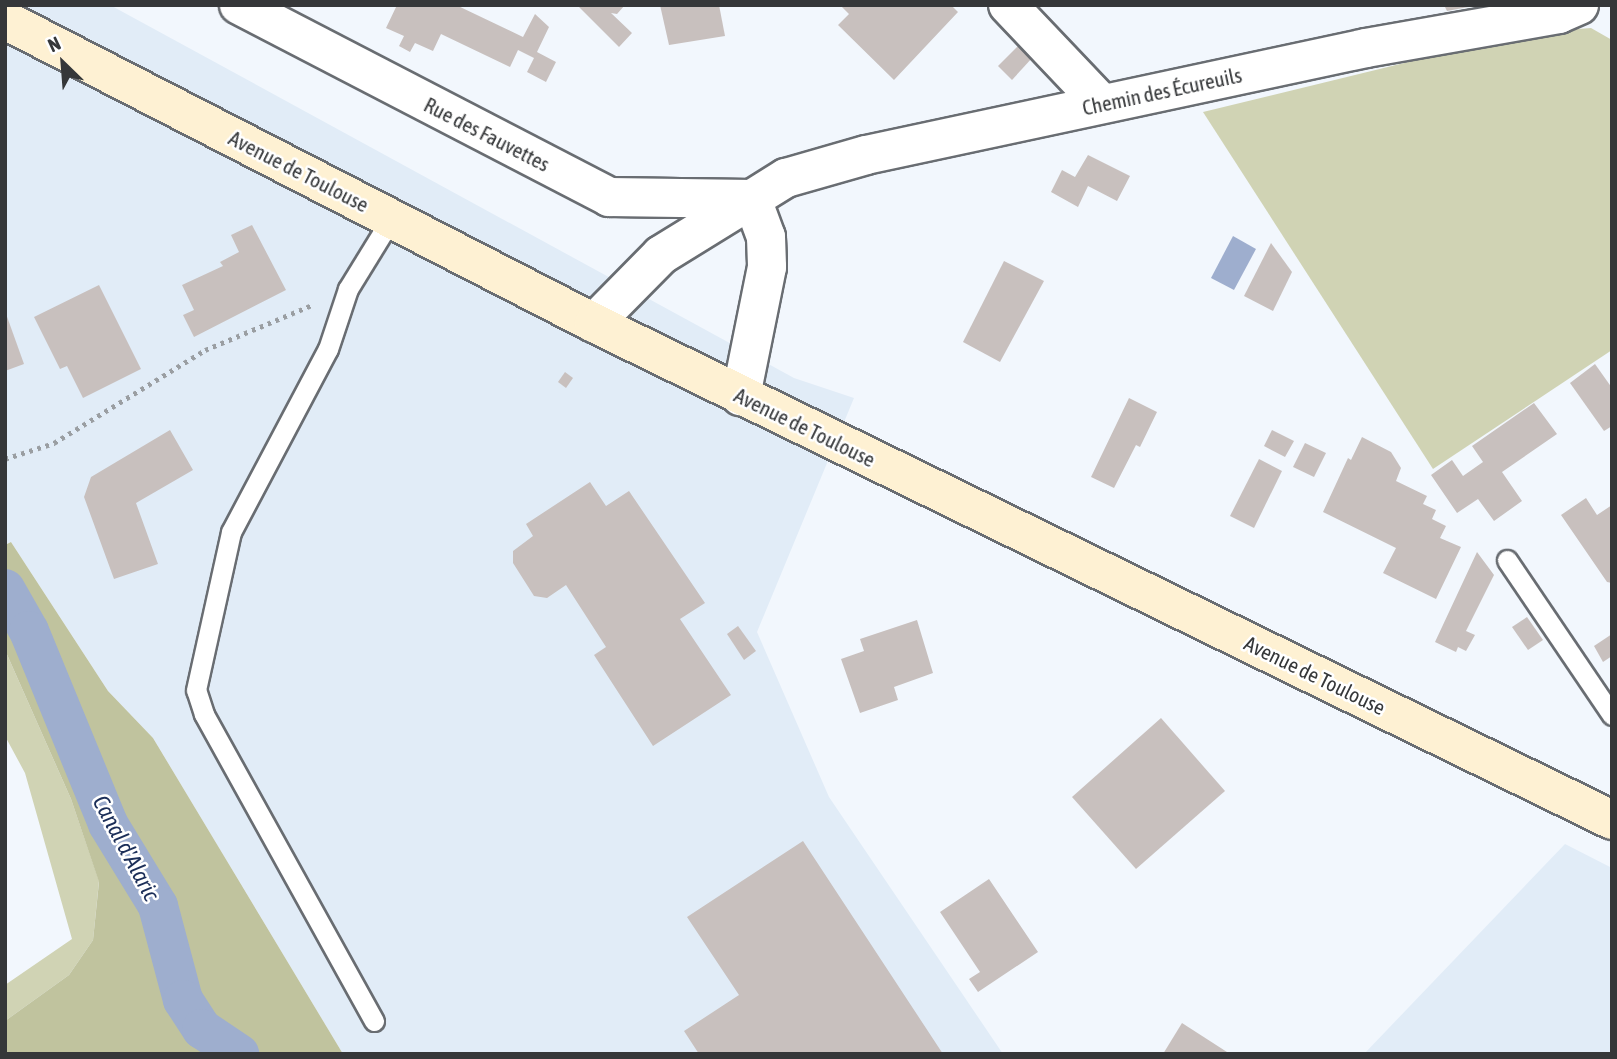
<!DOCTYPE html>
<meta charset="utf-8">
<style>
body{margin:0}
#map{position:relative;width:1617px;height:1059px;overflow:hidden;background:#f2f7fd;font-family:"Asap Condensed",sans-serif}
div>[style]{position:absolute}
.built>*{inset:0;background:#e1ecf7}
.green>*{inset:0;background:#d0d3b4}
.forest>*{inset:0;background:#c0c39e}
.water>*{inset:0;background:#9eaece}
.canal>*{height:40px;margin:-20px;padding:0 20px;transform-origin:20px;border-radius:20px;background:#9eaece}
.building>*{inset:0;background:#c8c0be}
.path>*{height:4.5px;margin-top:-2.25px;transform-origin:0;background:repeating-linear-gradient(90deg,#9a9ea2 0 3.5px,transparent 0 8.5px)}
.roads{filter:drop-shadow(2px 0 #696d72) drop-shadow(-2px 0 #696d72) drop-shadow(0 2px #696d72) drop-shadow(0 -2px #696d72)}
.lane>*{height:19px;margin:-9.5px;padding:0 9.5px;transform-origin:9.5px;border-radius:9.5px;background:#fff}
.street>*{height:38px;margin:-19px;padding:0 19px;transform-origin:19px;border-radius:19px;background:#fff}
.secondary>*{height:38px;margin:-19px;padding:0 19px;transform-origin:19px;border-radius:19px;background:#fef1d3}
span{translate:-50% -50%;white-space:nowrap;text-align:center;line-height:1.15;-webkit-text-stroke:5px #fff;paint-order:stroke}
.street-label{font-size:21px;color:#353739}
.water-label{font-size:23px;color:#1b2e58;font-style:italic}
.frame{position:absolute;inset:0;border:7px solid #353739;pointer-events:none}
.north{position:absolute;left:28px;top:28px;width:70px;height:70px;-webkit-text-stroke:5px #fff;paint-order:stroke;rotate:335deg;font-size:19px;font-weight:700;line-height:28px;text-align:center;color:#353739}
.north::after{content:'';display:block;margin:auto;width:24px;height:32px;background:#353739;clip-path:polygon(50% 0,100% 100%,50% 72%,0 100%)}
</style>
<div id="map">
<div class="built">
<div style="clip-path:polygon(5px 5px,110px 5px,794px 378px,854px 398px,757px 632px,829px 797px,1003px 1054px,343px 1054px,153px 738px,108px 691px,11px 542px,5px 545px)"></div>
<div style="clip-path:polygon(1565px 844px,1612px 868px,1612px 1054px,1364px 1054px)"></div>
</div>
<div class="green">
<div style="clip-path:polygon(1591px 28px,1612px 40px,1612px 350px,1433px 469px,1203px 112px,1527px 33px)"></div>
<div style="clip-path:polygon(5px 650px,71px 799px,99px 881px,93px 940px,69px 975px,5px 1021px,5px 985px,72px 939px,25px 773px,5px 736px)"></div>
</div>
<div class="forest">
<div style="clip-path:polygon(11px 542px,108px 691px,153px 738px,343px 1054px,5px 1054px,5px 1021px,69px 975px,93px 940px,99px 882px,71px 799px,5px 650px,5px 545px)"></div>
</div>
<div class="water">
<div style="clip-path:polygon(1233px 236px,1256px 249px,1234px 290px,1211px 278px)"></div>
</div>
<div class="canal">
<div style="left:5px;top:589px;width:48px;rotate:60.3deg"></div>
<div style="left:29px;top:631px;width:209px;rotate:67.7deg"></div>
<div style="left:108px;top:824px;width:96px;rotate:58.6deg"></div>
<div style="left:158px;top:906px;width:97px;rotate:75.1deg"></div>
<div style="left:183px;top:1000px;width:35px;rotate:57deg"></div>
<div style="left:202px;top:1029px;width:45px;rotate:34deg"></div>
</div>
<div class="building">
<div style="clip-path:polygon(397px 5px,456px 5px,523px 37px,535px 14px,549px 27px,537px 52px,556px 62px,546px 82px,527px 72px,534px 58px,518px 50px,510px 67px,441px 34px,433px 51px,415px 43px,410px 52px,399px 46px,404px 36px,386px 28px)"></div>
<div style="clip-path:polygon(577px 5px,625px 5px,617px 14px,611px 13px,632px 33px,619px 47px)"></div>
<div style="clip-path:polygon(660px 5px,719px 5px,725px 36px,669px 45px)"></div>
<div style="clip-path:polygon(840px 5px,951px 5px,958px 12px,894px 80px,838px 25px,849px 14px)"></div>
<div style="clip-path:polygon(1444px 5px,1468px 5px,1468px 7px,1447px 11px)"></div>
<div style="clip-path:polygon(1020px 44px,1033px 57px,1012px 80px,998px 66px)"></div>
<div style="clip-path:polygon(1088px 155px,1130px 176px,1117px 201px,1088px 186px,1078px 207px,1051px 192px,1062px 170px,1075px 177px)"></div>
<div style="clip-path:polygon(252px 225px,286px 290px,194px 337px,183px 315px,194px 310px,182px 285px,223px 266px,220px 262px,239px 252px,231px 235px)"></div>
<div style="clip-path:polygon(1271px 243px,1292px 272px,1273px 311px,1244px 296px)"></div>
<div style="clip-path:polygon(1004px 261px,1044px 281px,1000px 362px,963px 342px)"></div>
<div style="clip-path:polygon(99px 285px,141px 369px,83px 398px,67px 366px,60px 369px,34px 317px)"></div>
<div style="clip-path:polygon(5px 311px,24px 364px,5px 371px)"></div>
<div style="clip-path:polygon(1595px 364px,1612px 388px,1612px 426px,1604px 431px,1570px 383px)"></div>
<div style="clip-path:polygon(565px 372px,573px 378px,566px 388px,558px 382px)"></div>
<div style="clip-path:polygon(1129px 398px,1157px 412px,1140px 447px,1136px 445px,1114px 488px,1091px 477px)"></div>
<div style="clip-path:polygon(1534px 403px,1557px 434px,1502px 472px,1522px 501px,1494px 521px,1478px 499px,1457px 513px,1431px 475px,1452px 460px,1463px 476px,1483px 462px,1472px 446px)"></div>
<div style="clip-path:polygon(170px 430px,193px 470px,136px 503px,158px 564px,114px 579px,84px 497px,91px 477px)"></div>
<div style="clip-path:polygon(1272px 430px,1294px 441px,1285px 457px,1264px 446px)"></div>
<div style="clip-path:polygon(1362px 437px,1391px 452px,1401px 468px,1396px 481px,1427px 496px,1423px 504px,1436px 510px,1432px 519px,1446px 526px,1440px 538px,1461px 547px,1436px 599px,1383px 573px,1396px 548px,1323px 512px,1348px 458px,1351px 460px)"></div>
<div style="clip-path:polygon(1305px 443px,1326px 453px,1314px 477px,1293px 467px)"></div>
<div style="clip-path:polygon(1259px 459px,1282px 471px,1254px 528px,1230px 516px)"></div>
<div style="clip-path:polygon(590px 482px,606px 506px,629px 491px,705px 603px,680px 619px,731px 695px,653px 746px,594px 655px,606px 647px,566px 585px,547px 598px,534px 596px,513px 563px,513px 551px,533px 536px,526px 524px)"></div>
<div style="clip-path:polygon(1586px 498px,1597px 515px,1612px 505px,1612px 583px,1607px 582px,1561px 515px)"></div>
<div style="clip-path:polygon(1477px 552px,1494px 575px,1466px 631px,1475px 635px,1466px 651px,1458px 647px,1456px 652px,1435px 642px)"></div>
<div style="clip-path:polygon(1527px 617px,1543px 640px,1528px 650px,1512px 627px)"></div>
<div style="clip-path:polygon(917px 620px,933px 673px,894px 687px,898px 700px,860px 713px,841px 659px,864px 651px,860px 639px)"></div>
<div style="clip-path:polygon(738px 626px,756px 651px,744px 660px,727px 634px)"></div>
<div style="clip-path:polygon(1612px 634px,1612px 656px,1603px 662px,1594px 646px)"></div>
<div style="clip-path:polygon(1161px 718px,1225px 791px,1136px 869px,1072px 797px)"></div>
<div style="clip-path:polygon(803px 841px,943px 1054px,699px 1054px,684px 1031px,739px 995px,687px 917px)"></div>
<div style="clip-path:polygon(989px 879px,1038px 952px,978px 992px,969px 979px,980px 972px,940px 912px)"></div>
<div style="clip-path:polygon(1182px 1023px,1227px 1052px,1226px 1054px,1163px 1054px)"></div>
</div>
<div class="path">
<div style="left:5px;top:459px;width:52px;rotate:-18.1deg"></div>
<div style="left:54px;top:443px;width:177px;rotate:-31.6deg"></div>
<div style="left:205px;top:350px;width:116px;rotate:-22.8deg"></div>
</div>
<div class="roads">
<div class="lane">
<div style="left:1507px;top:560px;width:187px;rotate:55.9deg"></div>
<div style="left:374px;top:1021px;width:351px;rotate:-119deg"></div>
<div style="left:204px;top:714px;width:25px;rotate:-108deg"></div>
<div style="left:196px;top:690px;width:162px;rotate:-77.5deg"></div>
<div style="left:231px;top:532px;width:207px;rotate:-62.1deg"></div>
<div style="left:328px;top:349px;width:63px;rotate:-71.6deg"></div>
<div style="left:348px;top:289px;width:82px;rotate:-58.4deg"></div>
</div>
<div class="street">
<div style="left:239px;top:5px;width:417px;rotate:27.4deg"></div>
<div style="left:609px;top:197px;width:143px;rotate:0.8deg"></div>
<div style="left:752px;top:199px;width:40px;rotate:-32deg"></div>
<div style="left:786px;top:178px;width:83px;rotate:-16deg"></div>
<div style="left:866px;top:155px;width:511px;rotate:-12.08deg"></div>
<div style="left:1366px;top:48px;width:196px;rotate:-10deg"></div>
<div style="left:1559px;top:14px;width:22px;rotate:-24deg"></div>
<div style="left:1008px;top:5px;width:135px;rotate:46.5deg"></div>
<div style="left:594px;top:323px;width:95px;rotate:-45.4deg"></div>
<div style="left:661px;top:255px;width:107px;rotate:-31.6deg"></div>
<div style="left:752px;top:199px;width:40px;rotate:69.8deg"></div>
<div style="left:766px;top:237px;width:30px;rotate:88deg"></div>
<div style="left:767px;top:267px;width:132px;rotate:101.4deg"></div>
</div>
<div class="secondary">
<div style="left:5px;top:20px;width:662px;rotate:27.22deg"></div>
<div style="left:594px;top:323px;width:1133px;rotate:26.02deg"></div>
</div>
</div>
<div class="street-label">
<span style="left:1162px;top:91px;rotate:-12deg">Chemin des Écureuils</span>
<span style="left:487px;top:134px;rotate:27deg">Rue des Fauvettes</span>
<span style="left:299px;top:171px;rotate:27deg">Avenue de Toulouse</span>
<span style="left:805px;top:427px;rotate:26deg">Avenue de Toulouse</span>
<span style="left:1315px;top:675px;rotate:26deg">Avenue de Toulouse</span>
</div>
<div class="water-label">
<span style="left:126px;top:848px;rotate:62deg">Canal d'Alaric</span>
</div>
<div class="frame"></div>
<div class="north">N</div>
</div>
